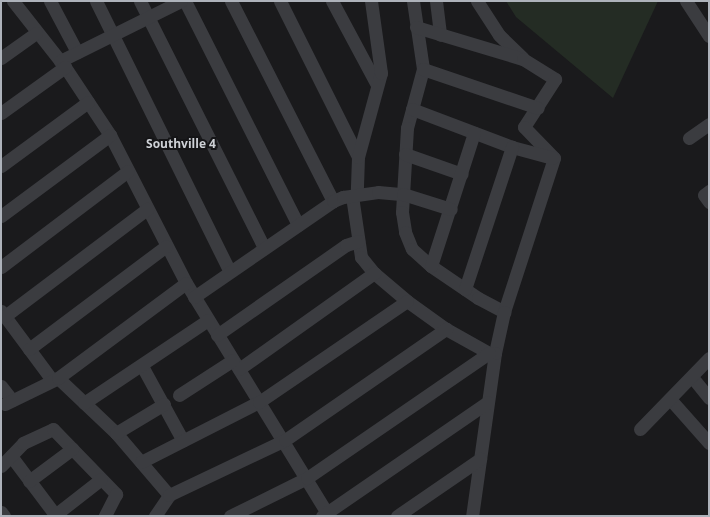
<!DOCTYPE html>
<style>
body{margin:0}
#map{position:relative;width:710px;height:517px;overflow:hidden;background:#1a1a1c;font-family:"Open Sans",sans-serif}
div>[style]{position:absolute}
.green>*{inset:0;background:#242c24}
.minor>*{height:13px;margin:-6.5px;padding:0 6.5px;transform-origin:6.5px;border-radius:6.5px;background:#3b3c40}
span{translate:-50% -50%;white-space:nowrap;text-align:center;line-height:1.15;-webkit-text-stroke:4px #151517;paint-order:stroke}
.neighbourhood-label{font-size:12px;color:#ced1d6;font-weight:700}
.frame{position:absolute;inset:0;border:2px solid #adb2ba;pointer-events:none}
</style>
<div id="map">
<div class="green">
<div style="clip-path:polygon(506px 1px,658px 1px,613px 98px,516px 17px)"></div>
</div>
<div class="minor">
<div style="left:13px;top:1px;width:84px;rotate:51.8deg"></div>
<div style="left:65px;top:67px;width:82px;rotate:56.5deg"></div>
<div style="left:110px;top:135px;width:166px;rotate:62.8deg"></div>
<div style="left:186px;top:283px;width:273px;rotate:58.5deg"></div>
<div style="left:50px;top:1px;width:58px;rotate:62.1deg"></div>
<div style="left:96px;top:1px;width:302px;rotate:63.7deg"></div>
<div style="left:140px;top:1px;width:276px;rotate:63.3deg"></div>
<div style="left:185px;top:1px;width:251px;rotate:63.2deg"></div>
<div style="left:231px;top:1px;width:225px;rotate:63deg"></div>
<div style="left:280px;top:1px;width:174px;rotate:63.4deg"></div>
<div style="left:358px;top:157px;width:38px;rotate:92deg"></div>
<div style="left:332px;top:1px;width:93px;rotate:61.8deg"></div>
<div style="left:413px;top:1px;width:69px;rotate:81.6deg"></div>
<div style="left:423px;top:69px;width:61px;rotate:105.2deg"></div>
<div style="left:407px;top:128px;width:84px;rotate:93.4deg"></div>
<div style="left:402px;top:212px;width:20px;rotate:81deg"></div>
<div style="left:405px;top:232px;width:18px;rotate:68deg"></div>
<div style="left:412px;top:249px;width:25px;rotate:42deg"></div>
<div style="left:431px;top:266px;width:57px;rotate:34.2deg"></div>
<div style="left:478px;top:298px;width:30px;rotate:28deg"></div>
<div style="left:436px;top:1px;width:34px;rotate:83deg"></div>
<div style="left:477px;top:1px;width:40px;rotate:57.1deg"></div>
<div style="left:499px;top:35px;width:33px;rotate:44deg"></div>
<div style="left:686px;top:1px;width:42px;rotate:56.7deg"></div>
<div style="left:416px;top:27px;width:112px;rotate:16.7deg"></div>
<div style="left:523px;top:59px;width:38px;rotate:32deg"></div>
<div style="left:555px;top:79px;width:57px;rotate:122.9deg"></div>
<div style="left:524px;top:127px;width:43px;rotate:45.9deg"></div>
<div style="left:554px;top:158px;width:162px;rotate:108deg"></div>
<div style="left:504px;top:312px;width:42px;rotate:102.4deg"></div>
<div style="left:495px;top:353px;width:165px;rotate:98deg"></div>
<div style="left:1px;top:58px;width:43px;rotate:-35.5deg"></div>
<div style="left:60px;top:61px;width:135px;rotate:-26.4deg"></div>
<div style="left:423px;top:69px;width:121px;rotate:18.7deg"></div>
<div style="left:412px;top:109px;width:107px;rotate:20.8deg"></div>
<div style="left:512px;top:147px;width:42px;rotate:15deg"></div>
<div style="left:1px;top:113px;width:79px;rotate:-35.7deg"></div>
<div style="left:689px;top:138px;width:24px;rotate:-35deg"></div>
<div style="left:405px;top:154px;width:60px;rotate:19.3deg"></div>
<div style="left:358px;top:157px;width:87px;rotate:-74.7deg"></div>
<div style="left:381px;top:73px;width:73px;rotate:-97.9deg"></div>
<div style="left:1px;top:166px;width:108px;rotate:-36.3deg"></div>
<div style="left:709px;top:191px;width:6px;rotate:141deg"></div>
<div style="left:704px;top:195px;width:9px;rotate:54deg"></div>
<div style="left:352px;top:196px;width:62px;rotate:81.6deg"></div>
<div style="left:361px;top:257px;width:21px;rotate:51deg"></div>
<div style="left:374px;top:273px;width:43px;rotate:40.3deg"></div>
<div style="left:407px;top:301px;width:48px;rotate:35.7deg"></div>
<div style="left:446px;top:329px;width:49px;rotate:29.2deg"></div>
<div style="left:489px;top:353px;width:6px"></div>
<div style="left:1px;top:216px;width:136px;rotate:-36.6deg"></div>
<div style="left:431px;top:266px;width:140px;rotate:-72.1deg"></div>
<div style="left:1px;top:267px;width:159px;rotate:-37.1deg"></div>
<div style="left:465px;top:289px;width:150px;rotate:-71.7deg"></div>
<div style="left:194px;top:297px;width:169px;rotate:-34.6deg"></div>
<div style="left:333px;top:201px;width:11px;rotate:-22deg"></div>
<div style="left:343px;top:197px;width:35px;rotate:-8deg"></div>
<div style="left:378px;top:192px;width:25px;rotate:5deg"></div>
<div style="left:403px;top:194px;width:50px;rotate:17.4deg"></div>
<div style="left:1px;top:311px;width:86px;rotate:53.5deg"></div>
<div style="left:5px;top:316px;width:178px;rotate:-37deg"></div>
<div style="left:217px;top:335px;width:157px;rotate:-34.9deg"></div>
<div style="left:346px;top:245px;width:13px;rotate:-18deg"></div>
<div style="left:29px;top:349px;width:171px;rotate:-36.9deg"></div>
<div style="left:142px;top:366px;width:85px;rotate:61.3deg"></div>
<div style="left:239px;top:369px;width:166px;rotate:-35.4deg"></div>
<div style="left:692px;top:377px;width:27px;rotate:51deg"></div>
<div style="left:58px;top:378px;width:80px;rotate:43.5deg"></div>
<div style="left:116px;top:433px;width:82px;rotate:49.5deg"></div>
<div style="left:1px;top:386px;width:18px;rotate:52deg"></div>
<div style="left:179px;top:395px;width:64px;rotate:-32.9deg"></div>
<div style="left:670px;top:399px;width:59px;rotate:48.4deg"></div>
<div style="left:84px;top:403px;width:149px;rotate:-33.8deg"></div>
<div style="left:5px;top:404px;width:59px;rotate:-26.1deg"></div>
<div style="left:58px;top:378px;width:159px;rotate:-36.6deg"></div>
<div style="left:640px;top:429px;width:99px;rotate:-45.8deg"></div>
<div style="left:116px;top:433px;width:56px;rotate:-31.1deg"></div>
<div style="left:11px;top:456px;width:75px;rotate:53.1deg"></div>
<div style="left:141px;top:462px;width:132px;rotate:-27deg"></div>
<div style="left:259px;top:402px;width:179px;rotate:-34.3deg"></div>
<div style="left:1px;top:466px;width:32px;rotate:-46deg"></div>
<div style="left:23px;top:443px;width:33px;rotate:-25deg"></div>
<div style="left:53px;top:429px;width:91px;rotate:45.9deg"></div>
<div style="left:116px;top:494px;width:25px;rotate:117deg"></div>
<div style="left:29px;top:481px;width:54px;rotate:-36.7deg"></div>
<div style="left:1px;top:512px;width:5px;rotate:53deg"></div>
<div style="left:55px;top:515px;width:58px;rotate:-38deg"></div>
<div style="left:155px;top:516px;width:25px;rotate:-56deg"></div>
<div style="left:169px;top:495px;width:128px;rotate:-25.4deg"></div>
<div style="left:285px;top:440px;width:196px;rotate:-34.6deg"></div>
<div style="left:230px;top:516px;width:86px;rotate:-26.3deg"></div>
<div style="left:307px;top:478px;width:221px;rotate:-34.5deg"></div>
<div style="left:322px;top:516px;width:201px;rotate:-34.5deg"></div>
<div style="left:397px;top:516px;width:101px;rotate:-34.5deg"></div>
</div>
<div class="neighbourhood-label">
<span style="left:181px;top:144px">Southville 4</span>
</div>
<div class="frame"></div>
</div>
